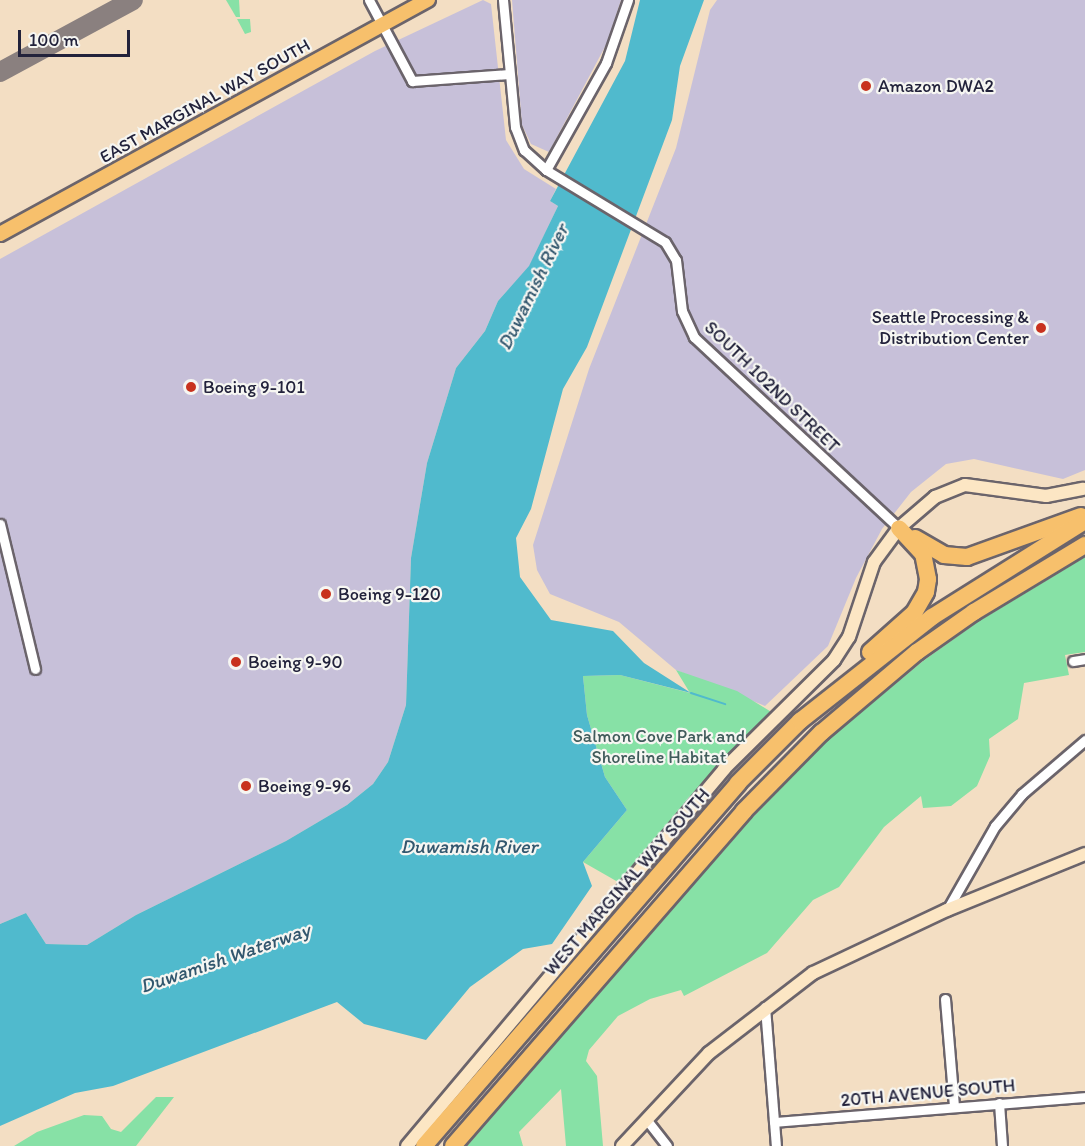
<!DOCTYPE html>
<style>
body{margin:0}
#map{position:relative;width:1085px;height:1146px;overflow:hidden;background:#f3dec3;font-family:Itim,sans-serif}
div>[style]{position:absolute}
.industrial>*{inset:0;background:#c7c0d9}
.green>*{inset:0;background:#87e1a6}
.water>*{inset:0;background:#50bacd}
.stream>*{height:2px;margin:-1px;padding:0 1px;transform-origin:1px;border-radius:1px;background:#50bacd}
.taxiway>*{height:20px;margin:-10px;padding:0 10px;transform-origin:10px;border-radius:10px;background:#8a807f}
.roads{filter:drop-shadow(2px 0 #6b646b) drop-shadow(-2px 0 #6b646b) drop-shadow(0 2px #6b646b) drop-shadow(0 -2px #6b646b)}
.street>*{height:9px;margin:-4.5px;padding:0 4.5px;transform-origin:4.5px;border-radius:4.5px;background:#fff}
.secondary>*{height:12px;margin:-6px;padding:0 6px;transform-origin:6px;border-radius:6px;background:#fce6c4}
.primary>*{height:14px;margin:-7px;padding:0 7px;transform-origin:7px;border-radius:7px;background:#f7c06c}
.highway>*{height:16px;margin:-8px;padding:0 8px;transform-origin:8px;border-radius:8px;background:#f7c06c}
.dots>*{width:16px;height:16px;translate:-50% -50%;box-sizing:border-box;border:3px solid #f6f6f2;border-radius:50%}
span{translate:-50% -50%;white-space:nowrap;text-align:center;line-height:1.15;-webkit-text-stroke:4.5px #f6f6f2;paint-order:stroke}
.poi-label{font-size:18px;color:#22223b}
.left{translate:0 -50%;text-align:left}
.right{translate:-100% -50%;text-align:right}
.street-label{font-size:18px;color:#22223b}
.park-label{font-size:18px;color:#405b5b}
.water-label{font-size:20px;color:#32576e;font-style:italic}
.scale{position:absolute;left:18px;top:30px;width:112px;height:27px;box-sizing:border-box;border:3px solid #22223b;border-top:0;padding-left:8px;font-size:18px;line-height:21px;white-space:nowrap;color:#22223b;-webkit-text-stroke:4px #f6f6f2;paint-order:stroke}
</style>
<div id="map">
<div class="industrial">
<div style="clip-path:polygon(483px 0,491px 4px,506px 140px,524px 169px,556px 189px,550px 201px,558px 206px,529px 267px,498px 301px,485px 331px,456px 368px,427px 463px,411px 558px,406px 705px,388px 762px,373px 784px,347px 805px,286px 841px,136px 915px,87px 945px,46px 944px,26px 913px,0 924px,0 259px,375px 51px)"></div>
<div style="clip-path:polygon(512px 0,621px 0,607px 43px,549px 152px,531px 144px,522px 125px)"></div>
<div style="clip-path:polygon(717px 0,1085px 0,1085px 470px,1063px 479px,974px 459px,946px 464px,911px 492px,882px 529px,856px 578px,828px 646px,765px 706px,676px 670px,619px 622px,550px 594px,537px 570px,533px 545px,589px 369px,676px 148px,710px 10px)"></div>
</div>
<div class="green">
<div style="clip-path:polygon(226px 0,239px 0,240px 17px,236px 17px)"></div>
<div style="clip-path:polygon(237px 19px,250px 19px,251px 32px,245px 34px)"></div>
<div style="clip-path:polygon(1085px 557px,1085px 652px,1065px 655px,1069px 675px,1024px 683px,1018px 719px,989px 739px,990px 756px,977px 786px,951px 806px,923px 808px,921px 796px,884px 827px,839px 887px,813px 900px,767px 953px,684px 996px,681px 990px,650px 999px,618px 1016px,589px 1050px,586px 1061px,597px 1076px,603px 1146px,566px 1146px,561px 1089px,519px 1132px,523px 1146px,467px 1146px,752px 818px,828px 740px,923px 661px,979px 621px)"></div>
<div style="clip-path:polygon(676px 670px,737px 691px,773px 713px,618px 882px,583px 862px,627px 810px,605px 777px,587px 715px,583px 676px,620px 675px,690px 693px)"></div>
<div style="clip-path:polygon(156px 1097px,174px 1097px,136px 1146px,14px 1146px,37px 1132px,84px 1115px,102px 1116px,111px 1129px,121px 1132px)"></div>
</div>
<div class="water">
<div style="clip-path:polygon(640px 0,704px 0,680px 66px,672px 120px,587px 347px,563px 389px,531px 509px,516px 538px,520px 577px,551px 620px,613px 631px,644px 663px,691px 693px,620px 675px,583px 676px,587px 715px,605px 777px,627px 810px,583px 862px,592px 886px,552px 944px,523px 949px,470px 987px,426px 1040px,364px 1024px,337px 1002px,113px 1086px,75px 1093px,0 1126px,0 924px,26px 913px,46px 944px,87px 945px,136px 915px,286px 841px,347px 805px,373px 784px,388px 762px,406px 705px,411px 558px,427px 463px,456px 368px,485px 331px,498px 301px,529px 266px,558px 206px,550px 201px,625px 61px)"></div>
</div>
<div class="stream">
<div style="left:691px;top:693px;width:36px;rotate:18deg"></div>
</div>
<div class="taxiway">
<div style="left:0;top:72px;width:151px;rotate:-28.4deg"></div>
</div>
<div class="roads">
<div class="street">
<div style="left:369px;top:0;width:92px;rotate:62deg"></div>
<div style="left:412px;top:81px;width:97px;rotate:-4.1deg"></div>
<div style="left:503px;top:0;width:128px;rotate:84.6deg"></div>
<div style="left:515px;top:127px;width:25px;rotate:69deg"></div>
<div style="left:524px;top:150px;width:30px;rotate:42deg"></div>
<div style="left:546px;top:170px;width:139px;rotate:31.2deg"></div>
<div style="left:665px;top:242px;width:21px;rotate:59deg"></div>
<div style="left:676px;top:260px;width:51px;rotate:83.3deg"></div>
<div style="left:682px;top:311px;width:29px;rotate:65deg"></div>
<div style="left:694px;top:337px;width:280px;rotate:43deg"></div>
<div style="left:546px;top:170px;width:123px;rotate:-60.7deg"></div>
<div style="left:606px;top:63px;width:67px;rotate:-70.8deg"></div>
<div style="left:0;top:524px;width:149px;rotate:76.4deg"></div>
<div style="left:1073px;top:661px;width:12px;rotate:-9deg"></div>
<div style="left:947px;top:910px;width:97px;rotate:-60.3deg"></div>
<div style="left:995px;top:826px;width:42px;rotate:-49.8deg"></div>
<div style="left:1022px;top:794px;width:83px;rotate:-40.6deg"></div>
<div style="left:945px;top:999px;width:108px;rotate:85.2deg"></div>
<div style="left:765px;top:1007px;width:139px;rotate:85.5deg"></div>
<div style="left:999px;top:1103px;width:43px;rotate:86deg"></div>
<div style="left:646px;top:1119px;width:34px;rotate:52deg"></div>
<div style="left:774px;top:1122px;width:312px;rotate:-4.6deg"></div>
</div>
<div class="secondary">
<div style="left:407px;top:1146px;width:493px;rotate:-49.9deg"></div>
<div style="left:724px;top:769px;width:155px;rotate:-44.7deg"></div>
<div style="left:834px;top:660px;width:27px;rotate:-57deg"></div>
<div style="left:849px;top:637px;width:79px;rotate:-71.6deg"></div>
<div style="left:874px;top:562px;width:42px;rotate:-53.7deg"></div>
<div style="left:899px;top:528px;width:48px;rotate:-40.7deg"></div>
<div style="left:935px;top:497px;width:32px;rotate:-22deg"></div>
<div style="left:965px;top:485px;width:82px;rotate:7.7deg"></div>
<div style="left:1046px;top:496px;width:38px;rotate:-11deg"></div>
<div style="left:622px;top:1146px;width:127px;rotate:-46.9deg"></div>
<div style="left:709px;top:1053px;width:131px;rotate:-37.6deg"></div>
<div style="left:813px;top:973px;width:148px;rotate:-25.2deg"></div>
<div style="left:947px;top:910px;width:149px;rotate:-22.1deg"></div>
</div>
<div class="primary">
<div style="left:0;top:234px;width:488px;rotate:-28.7deg"></div>
</div>
<div class="highway">
<div style="left:915px;top:538px;width:34px;rotate:30deg"></div>
<div style="left:944px;top:555px;width:23px;rotate:5deg"></div>
<div style="left:967px;top:557px;width:121px;rotate:-19.8deg"></div>
<div style="left:870px;top:652px;width:59px;rotate:-41.6deg"></div>
<div style="left:914px;top:613px;width:24px;rotate:-60deg"></div>
<div style="left:926px;top:592px;width:13px;rotate:-81deg"></div>
<div style="left:928px;top:579px;width:25px;rotate:-101deg"></div>
<div style="left:923px;top:554px;width:35px;rotate:-133deg"></div>
<div style="left:424px;top:1146px;width:480px;rotate:-49.1deg"></div>
<div style="left:738px;top:783px;width:88px;rotate:-45deg"></div>
<div style="left:800px;top:721px;width:168px;rotate:-38.2deg"></div>
<div style="left:932px;top:617px;width:181px;rotate:-32.1deg"></div>
<div style="left:453px;top:1146px;width:444px;rotate:-49deg"></div>
<div style="left:744px;top:811px;width:110px;rotate:-45.4deg"></div>
<div style="left:821px;top:733px;width:126px;rotate:-40.2deg"></div>
<div style="left:917px;top:652px;width:70px;rotate:-35.1deg"></div>
<div style="left:974px;top:612px;width:130px;rotate:-31.1deg"></div>
</div>
</div>
<div class="dots">
<div style="left:866px;top:86px;background:#c8321e"></div>
<div style="left:1041px;top:328px;background:#c8321e"></div>
<div style="left:191px;top:387px;background:#c8321e"></div>
<div style="left:326px;top:594px;background:#c8321e"></div>
<div style="left:236px;top:662px;background:#c8321e"></div>
<div style="left:246px;top:786px;background:#c8321e"></div>
</div>
<div class="poi-label">
<span class="left" style="left:878px;top:86px">Amazon DWA2</span>
<span class="right" style="left:1029px;top:328px">Seattle Processing &amp;<br>Distribution Center</span>
<span class="left" style="left:203px;top:387px">Boeing 9-101</span>
<span class="left" style="left:338px;top:594px">Boeing 9-120</span>
<span class="left" style="left:248px;top:662px">Boeing 9-90</span>
<span class="left" style="left:258px;top:786px">Boeing 9-96</span>
</div>
<div class="street-label">
<span style="left:205px;top:101px;rotate:-29deg">EAST MARGINAL WAY SOUTH</span>
<span style="left:772px;top:387px;rotate:44deg">SOUTH 102ND STREET</span>
<span style="left:627px;top:882px;rotate:-49deg">WEST MARGINAL WAY SOUTH</span>
<span style="left:928px;top:1093px;rotate:-5deg">20TH AVENUE SOUTH</span>
</div>
<div class="park-label">
<span style="left:659px;top:747px">Salmon Cove Park and<br>Shoreline Habitat</span>
</div>
<div class="water-label">
<span style="left:533px;top:287px;rotate:-64deg">Duwamish River</span>
<span style="left:469px;top:846px">Duwamish River</span>
<span style="left:225px;top:958px;rotate:-19deg">Duwamish Waterway</span>
</div>
<div class="scale">100 m</div>
</div>
